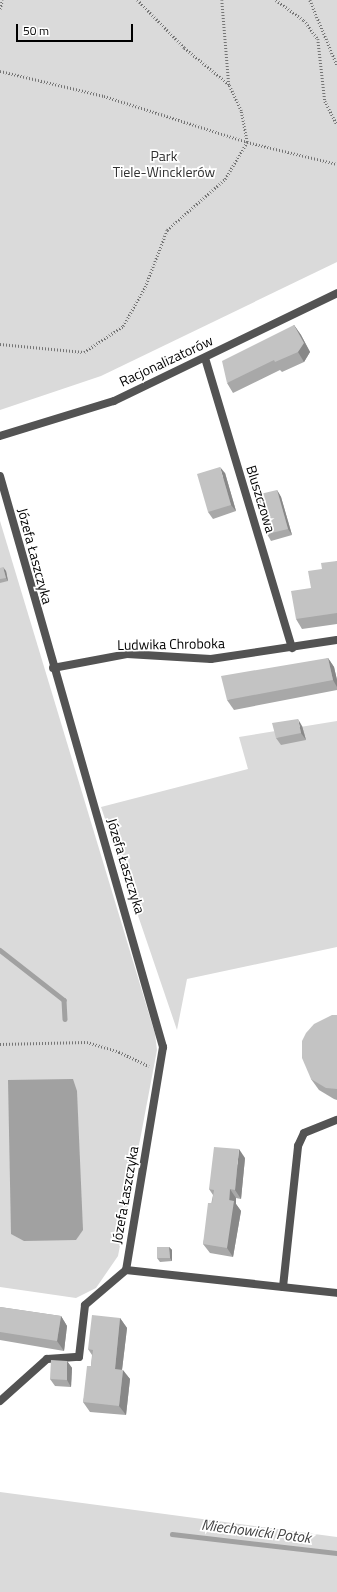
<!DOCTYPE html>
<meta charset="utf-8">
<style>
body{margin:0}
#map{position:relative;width:337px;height:1592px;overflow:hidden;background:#fff;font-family:"Titillium Web",sans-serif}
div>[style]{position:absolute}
.green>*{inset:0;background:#dadada}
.water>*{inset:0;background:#a1a1a1}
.stream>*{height:4.5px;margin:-2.25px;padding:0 2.25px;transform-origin:2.25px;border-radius:2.25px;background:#a1a1a1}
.path>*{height:2.5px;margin-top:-1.25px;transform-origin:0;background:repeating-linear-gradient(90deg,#757575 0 1px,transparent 0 3px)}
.service>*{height:8px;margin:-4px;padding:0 4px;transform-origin:4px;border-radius:4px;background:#535353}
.minor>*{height:8px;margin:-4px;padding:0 4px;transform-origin:4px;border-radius:4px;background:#535353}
.tertiary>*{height:8px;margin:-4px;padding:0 4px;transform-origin:4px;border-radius:4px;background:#535353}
.wall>*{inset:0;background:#a8a8a8}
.shaded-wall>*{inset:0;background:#888}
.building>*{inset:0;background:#c3c3c3}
span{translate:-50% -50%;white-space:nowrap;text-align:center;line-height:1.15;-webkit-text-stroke:3.5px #fff;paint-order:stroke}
.park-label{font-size:14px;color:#313131}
.street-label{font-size:14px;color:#000}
.water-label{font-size:15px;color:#424242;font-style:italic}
.scale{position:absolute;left:16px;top:24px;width:117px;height:18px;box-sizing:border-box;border:2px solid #000;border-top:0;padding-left:5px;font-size:12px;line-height:14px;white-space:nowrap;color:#000;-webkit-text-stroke:3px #fff;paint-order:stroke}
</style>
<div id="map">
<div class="green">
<div style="clip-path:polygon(0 0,337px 0,337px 262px,101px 376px,0 410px)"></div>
<div style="clip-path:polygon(0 521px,155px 1034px,157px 1050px,118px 1256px,96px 1288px,76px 1298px,0 1287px)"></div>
<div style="clip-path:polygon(337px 721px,337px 947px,187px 979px,177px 1030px,101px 807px,248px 769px,239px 737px)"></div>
<div style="clip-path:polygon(0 1492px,337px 1537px,337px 1592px,0 1592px)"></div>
</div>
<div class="water">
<div style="clip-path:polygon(73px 1079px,77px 1091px,83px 1230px,76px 1240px,24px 1241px,11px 1234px,8px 1080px)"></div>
</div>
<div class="stream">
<div style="left:0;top:950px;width:81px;rotate:38deg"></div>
<div style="left:64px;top:1000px;width:19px;rotate:87deg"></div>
<div style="left:172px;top:1534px;width:166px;rotate:6.6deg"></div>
</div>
<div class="path">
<div style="left:222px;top:0;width:85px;rotate:85.3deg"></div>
<div style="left:276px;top:0;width:34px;rotate:36deg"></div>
<div style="left:304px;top:20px;width:24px;rotate:54deg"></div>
<div style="left:318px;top:39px;width:62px;rotate:83.6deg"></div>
<div style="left:325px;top:101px;width:27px;rotate:63deg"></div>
<div style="left:310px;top:0;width:70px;rotate:67.4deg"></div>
<div style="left:0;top:9px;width:9px;rotate:-77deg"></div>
<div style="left:0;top:71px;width:107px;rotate:13.5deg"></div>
<div style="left:104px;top:96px;width:150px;rotate:17.8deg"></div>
<div style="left:247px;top:142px;width:93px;rotate:13.7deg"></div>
<div style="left:0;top:344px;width:84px;rotate:5.4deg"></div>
<div style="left:84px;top:352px;width:47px;rotate:-33.7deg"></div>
<div style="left:123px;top:326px;width:45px;rotate:-60.6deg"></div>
<div style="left:145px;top:287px;width:61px;rotate:-68.9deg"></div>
<div style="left:167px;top:230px;width:77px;rotate:-41.3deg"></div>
<div style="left:225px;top:179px;width:43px;rotate:-59.3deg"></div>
<div style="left:247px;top:142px;width:32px;rotate:-101deg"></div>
<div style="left:241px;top:111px;width:29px;rotate:-115deg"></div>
<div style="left:229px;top:85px;width:58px;rotate:-140.6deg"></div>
<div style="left:184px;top:48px;width:67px;rotate:-134.4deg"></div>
<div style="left:0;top:1044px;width:87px;rotate:-1.3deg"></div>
<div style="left:87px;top:1042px;width:34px;rotate:17deg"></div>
<div style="left:119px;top:1052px;width:33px;rotate:25deg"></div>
</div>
<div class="service">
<div style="left:283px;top:1287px;width:142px;rotate:-83.9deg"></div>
<div style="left:298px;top:1146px;width:14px;rotate:-65deg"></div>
<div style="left:304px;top:1133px;width:35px;rotate:-22deg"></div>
<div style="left:0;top:1401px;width:63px;rotate:-41.8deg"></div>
<div style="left:47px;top:1359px;width:32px;rotate:-4deg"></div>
<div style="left:79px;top:1357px;width:52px;rotate:-83.4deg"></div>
<div style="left:85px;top:1305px;width:54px;rotate:-40.5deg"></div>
<div style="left:126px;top:1270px;width:212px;rotate:6.2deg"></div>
</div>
<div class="minor">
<div style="left:205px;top:358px;width:303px;rotate:73.3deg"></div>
<div style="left:0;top:476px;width:594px;rotate:74.07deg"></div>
<div style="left:163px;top:1047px;width:226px;rotate:99.4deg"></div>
<div style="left:53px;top:668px;width:75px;rotate:-10.7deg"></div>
<div style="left:127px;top:654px;width:84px;rotate:3.4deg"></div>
<div style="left:211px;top:659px;width:127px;rotate:-8.6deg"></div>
</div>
<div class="tertiary">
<div style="left:0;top:436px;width:119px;rotate:-17.1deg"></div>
<div style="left:114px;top:401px;width:248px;rotate:-25.8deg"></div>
</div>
<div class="wall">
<div style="clip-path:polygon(294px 325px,301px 335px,310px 352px,304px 362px,282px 372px,280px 370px,233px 393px,227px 383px)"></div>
<div style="clip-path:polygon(225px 473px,236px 511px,213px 519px,208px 512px)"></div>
<div style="clip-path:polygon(277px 490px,281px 497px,292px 535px,271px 541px,267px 534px)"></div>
<div style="clip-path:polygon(337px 561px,337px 624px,302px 629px,296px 619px,311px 588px,322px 569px)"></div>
<div style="clip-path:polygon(0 568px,6px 571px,8px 581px,0 583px)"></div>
<div style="clip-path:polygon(328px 658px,334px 667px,337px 680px,337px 690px,234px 710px,227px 700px)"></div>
<div style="clip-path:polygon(302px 726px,306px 740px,281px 745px,276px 738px)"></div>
<div style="clip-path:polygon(337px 1015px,337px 1100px,334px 1099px,319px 1090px,311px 1079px)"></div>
<div style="clip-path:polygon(245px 1158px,241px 1199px,236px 1198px,236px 1204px,241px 1211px,233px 1257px,210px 1253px,203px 1244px,213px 1195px,209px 1189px)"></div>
<div style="clip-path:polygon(169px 1247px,172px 1250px,172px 1261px,160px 1262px,157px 1258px)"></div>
<div style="clip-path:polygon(0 1307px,61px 1316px,67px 1326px,64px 1351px,0 1340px)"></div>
<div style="clip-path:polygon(120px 1318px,127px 1328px,122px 1370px,130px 1379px,126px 1415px,90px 1412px,83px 1402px,91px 1366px,92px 1355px,88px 1349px)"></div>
<div style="clip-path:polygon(67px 1361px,72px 1368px,71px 1387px,55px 1386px,50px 1379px)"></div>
</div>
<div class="shaded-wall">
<div style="clip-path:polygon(294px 325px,301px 335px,310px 352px,304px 362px,298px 352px)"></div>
<div style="clip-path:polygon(220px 467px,225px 473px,236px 511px,231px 505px)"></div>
<div style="clip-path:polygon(277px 490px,281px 497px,292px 535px,288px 529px)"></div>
<div style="clip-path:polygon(3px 567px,6px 571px,8px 581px,6px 578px)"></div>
<div style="clip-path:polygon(328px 658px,334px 667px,337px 680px,337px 687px,333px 680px)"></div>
<div style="clip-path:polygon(298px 719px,302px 726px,306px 740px,301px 733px)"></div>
<div style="clip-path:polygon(239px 1149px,245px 1158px,241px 1199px,235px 1190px)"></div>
<div style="clip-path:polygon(230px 1189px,236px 1198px,236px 1204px,241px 1211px,233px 1257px,227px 1248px)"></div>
<div style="clip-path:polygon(169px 1247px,172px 1250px,172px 1261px,170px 1258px)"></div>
<div style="clip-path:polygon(61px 1316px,67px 1326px,64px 1351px,57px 1341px)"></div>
<div style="clip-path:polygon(120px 1318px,127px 1328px,121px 1378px,115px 1369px)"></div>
<div style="clip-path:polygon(67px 1361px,72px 1368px,71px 1387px,67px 1380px)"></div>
<div style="clip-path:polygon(123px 1370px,130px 1379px,126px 1415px,119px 1406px)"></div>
</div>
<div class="building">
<div style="clip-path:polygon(294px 325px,304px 343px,298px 352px,275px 362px,274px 360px,227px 383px,222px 361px)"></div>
<div style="clip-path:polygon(220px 467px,231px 505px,208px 512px,197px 474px)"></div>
<div style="clip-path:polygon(277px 490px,288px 529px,267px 534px,256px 495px)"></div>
<div style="clip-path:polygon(337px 561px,337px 613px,296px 619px,291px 591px,311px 588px,308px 571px,322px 569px,321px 563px)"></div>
<div style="clip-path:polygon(3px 567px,6px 578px,0 579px,0 568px)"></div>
<div style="clip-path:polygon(328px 658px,333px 680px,227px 700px,221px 676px)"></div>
<div style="clip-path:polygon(298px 719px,301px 733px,276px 738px,272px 723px)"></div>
<div style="clip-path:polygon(332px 1015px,337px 1015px,337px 1089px,326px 1088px,311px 1079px,302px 1058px,302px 1041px,306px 1033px,314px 1024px)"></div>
<div style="clip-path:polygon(214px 1147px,239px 1149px,235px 1190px,230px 1189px,229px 1200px,234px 1201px,227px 1248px,203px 1244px,208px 1203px,212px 1203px,214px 1190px,209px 1189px)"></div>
<div style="clip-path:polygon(157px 1247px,169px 1247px,170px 1258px,157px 1258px)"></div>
<div style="clip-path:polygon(0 1307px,61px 1316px,57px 1341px,0 1332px)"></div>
<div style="clip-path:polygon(92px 1315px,120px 1318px,115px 1369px,123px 1370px,119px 1406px,83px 1402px,87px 1366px,91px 1366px,93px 1350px,88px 1349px)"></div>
<div style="clip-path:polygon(51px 1360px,67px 1361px,67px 1380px,50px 1379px)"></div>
</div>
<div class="park-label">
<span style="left:164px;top:164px">Park<br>Tiele-Wincklerów</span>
</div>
<div class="street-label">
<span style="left:166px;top:361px;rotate:-25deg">Racjonalizatorów</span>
<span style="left:261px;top:499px;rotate:73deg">Bluszczowa</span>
<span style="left:35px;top:556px;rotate:75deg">Józefa Łaszczyka</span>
<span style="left:171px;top:644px;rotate:-1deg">Ludwika Chroboka</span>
<span style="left:126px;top:866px;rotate:73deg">Józefa Łaszczyka</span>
<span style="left:125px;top:1195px;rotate:-80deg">Józefa Łaszczyka</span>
</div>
<div class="water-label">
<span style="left:256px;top:1531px;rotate:7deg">Miechowicki Potok</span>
</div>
<div class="scale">50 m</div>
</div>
